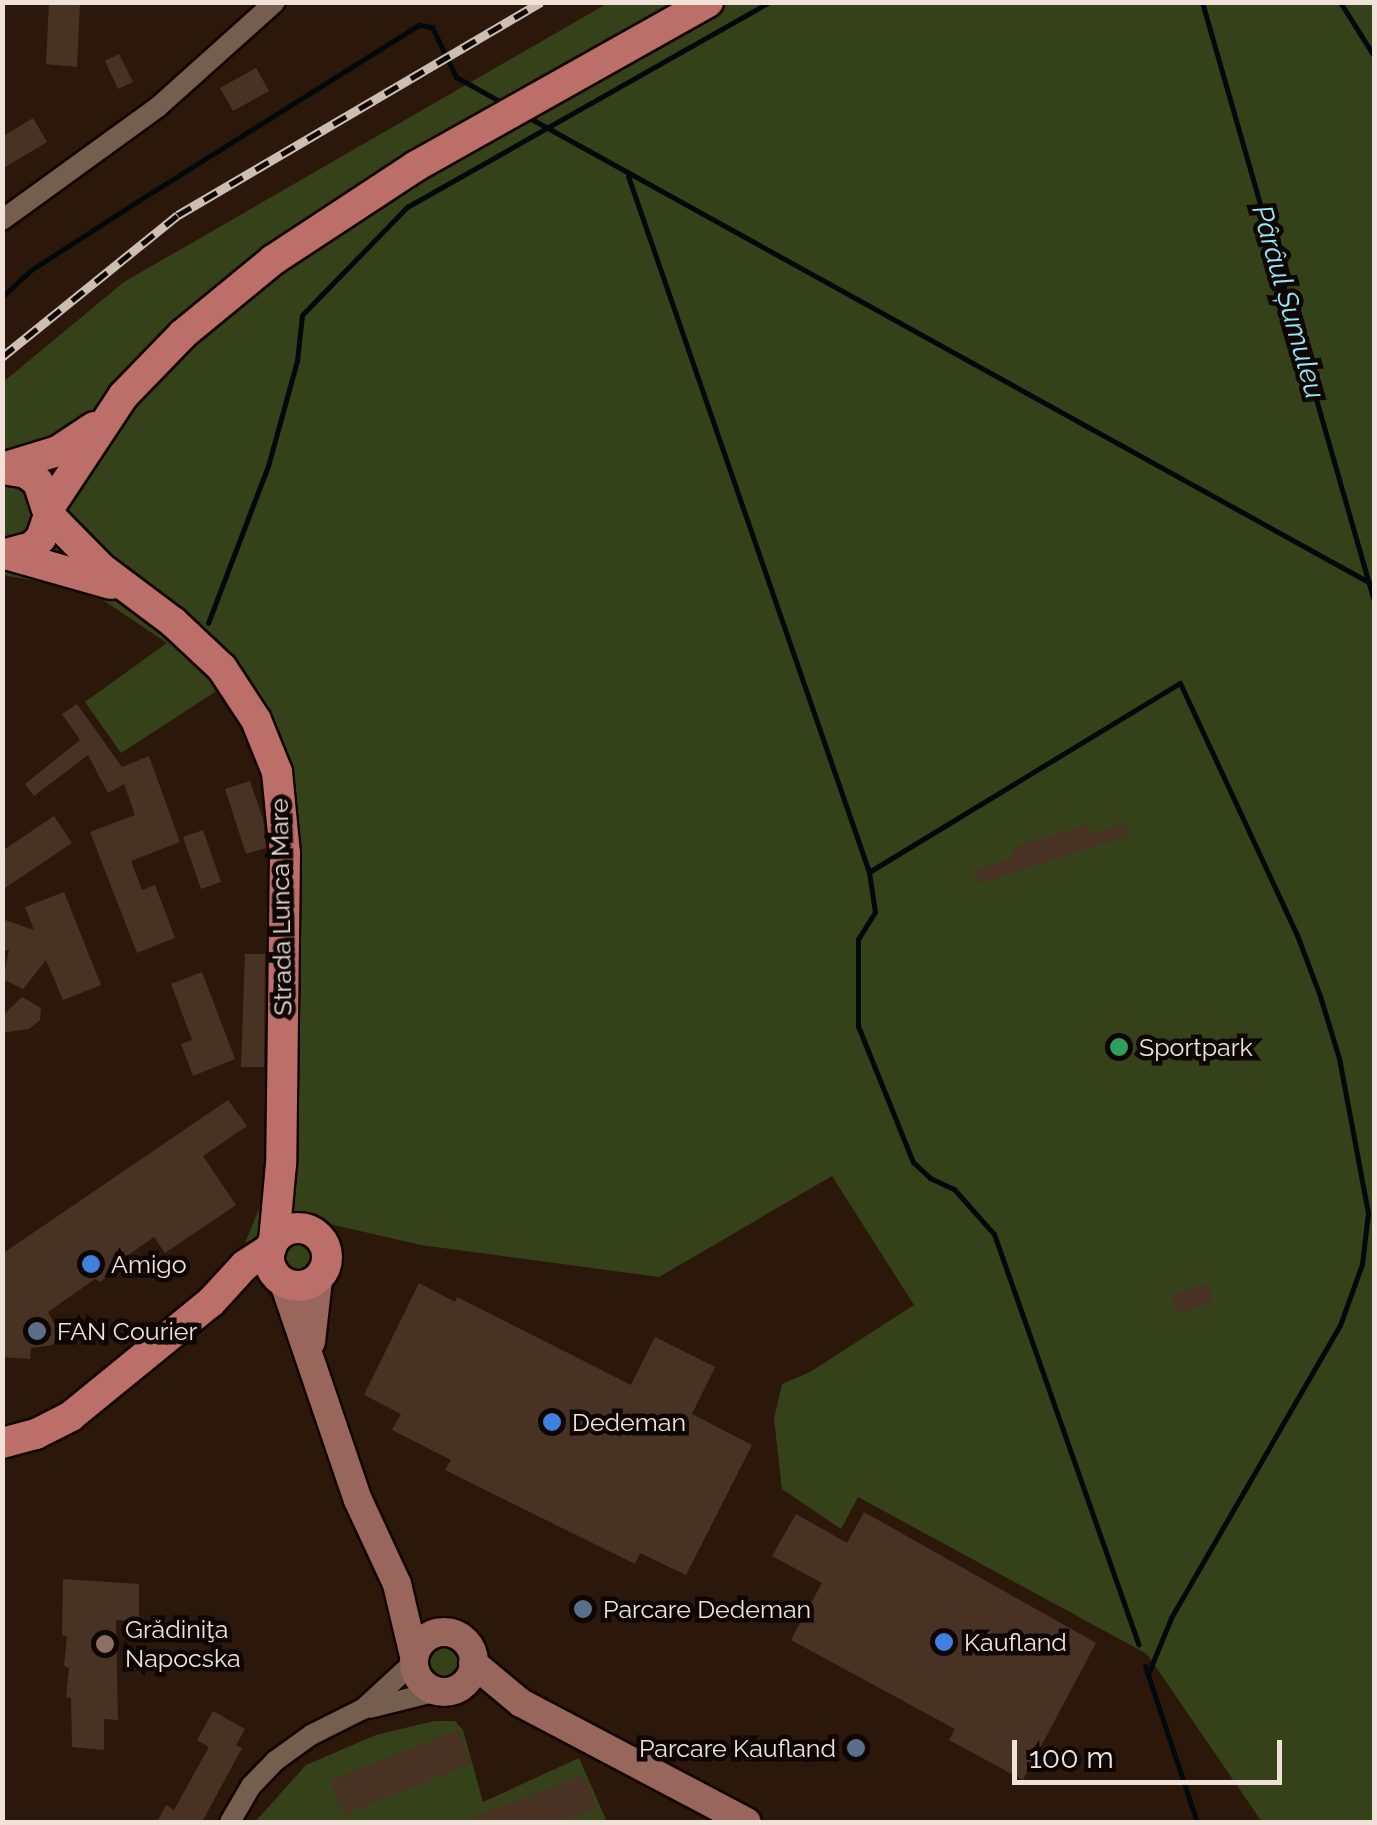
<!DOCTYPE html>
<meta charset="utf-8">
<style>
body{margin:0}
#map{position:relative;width:1377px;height:1825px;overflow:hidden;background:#2c180a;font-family:Raleway,sans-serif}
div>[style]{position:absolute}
.green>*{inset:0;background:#354118}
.round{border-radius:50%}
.stream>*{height:5px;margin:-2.5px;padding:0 2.5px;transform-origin:2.5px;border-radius:2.5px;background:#01090c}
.building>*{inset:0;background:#483224}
.roads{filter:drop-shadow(2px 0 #130400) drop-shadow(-2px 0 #130400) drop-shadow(0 2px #130400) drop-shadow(0 -2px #130400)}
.street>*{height:20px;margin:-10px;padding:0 10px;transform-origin:10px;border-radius:10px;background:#765e4e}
.secondary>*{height:28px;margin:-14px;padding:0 14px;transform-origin:14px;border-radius:14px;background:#99665c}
.secondary>.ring{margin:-14px;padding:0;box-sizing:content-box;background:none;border:28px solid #99665c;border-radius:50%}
.primary>*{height:30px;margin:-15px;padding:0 15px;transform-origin:15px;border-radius:15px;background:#bc6e69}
.primary>.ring{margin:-15px;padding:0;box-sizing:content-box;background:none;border:30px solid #bc6e69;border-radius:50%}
.rail>*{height:9px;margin-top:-4.5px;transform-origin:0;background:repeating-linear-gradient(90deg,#0e0603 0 15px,#cdbeb4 0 30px);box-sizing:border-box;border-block:2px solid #cdbeb4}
.dots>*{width:28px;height:28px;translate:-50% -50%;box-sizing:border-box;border:5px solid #0e0603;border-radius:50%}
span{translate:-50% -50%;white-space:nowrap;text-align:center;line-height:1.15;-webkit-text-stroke:9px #0e0603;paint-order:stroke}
.street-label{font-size:25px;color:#f0e2d9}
.poi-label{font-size:25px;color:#f0e2d9}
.left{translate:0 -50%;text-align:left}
.right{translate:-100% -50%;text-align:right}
.water-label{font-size:28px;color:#9ae5f8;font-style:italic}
.frame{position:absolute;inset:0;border:5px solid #f0e2d9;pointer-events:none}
.scale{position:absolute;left:1012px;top:1740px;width:270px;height:45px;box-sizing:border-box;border:5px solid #f0e2d9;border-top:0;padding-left:12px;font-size:30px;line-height:35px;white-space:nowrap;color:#f0e2d9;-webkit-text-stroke:8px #0e0603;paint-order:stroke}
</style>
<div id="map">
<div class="green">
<div style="clip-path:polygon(608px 3px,1374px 3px,1374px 1822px,1262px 1822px,1147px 1654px,858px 1497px,841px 1529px,782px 1489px,774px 1419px,782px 1384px,810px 1372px,914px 1305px,832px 1176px,659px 1277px,421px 1245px,325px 1223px,291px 1221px,245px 1243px,270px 1182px,274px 841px,264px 783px,248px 741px,218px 690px,121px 753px,85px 702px,167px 643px,88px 590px,3px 575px,2px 383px,124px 282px)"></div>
<div class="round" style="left:278px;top:1235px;width:42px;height:42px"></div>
<div class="round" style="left:424px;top:1641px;width:40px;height:40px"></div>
<div style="clip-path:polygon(434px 1721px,455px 1721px,463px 1730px,483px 1802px,579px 1758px,607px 1822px,255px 1822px,306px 1765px,376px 1735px)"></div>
</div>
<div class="stream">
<div style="left:1202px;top:2px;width:623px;rotate:73.98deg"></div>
<div style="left:1340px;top:2px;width:64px;rotate:57.8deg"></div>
<div style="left:526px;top:116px;width:969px;rotate:28.95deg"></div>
<div style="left:628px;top:176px;width:737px;rotate:70.9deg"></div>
<div style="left:869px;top:872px;width:40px;rotate:81.5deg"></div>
<div style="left:875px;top:912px;width:32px;rotate:122deg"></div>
<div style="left:858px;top:939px;width:87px;rotate:90deg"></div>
<div style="left:858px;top:1026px;width:147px;rotate:68deg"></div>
<div style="left:913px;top:1162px;width:23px;rotate:43deg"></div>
<div style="left:930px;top:1178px;width:26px;rotate:25deg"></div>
<div style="left:954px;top:1189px;width:60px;rotate:48.4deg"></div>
<div style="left:994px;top:1234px;width:435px;rotate:70.6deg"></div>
<div style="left:2px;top:297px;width:40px;rotate:-43deg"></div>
<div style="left:31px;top:270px;width:127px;rotate:-32.8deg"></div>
<div style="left:138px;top:201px;width:332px;rotate:-32.1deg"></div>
<div style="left:419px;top:25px;width:13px;rotate:9deg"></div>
<div style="left:432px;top:27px;width:55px;rotate:64.4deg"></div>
<div style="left:456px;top:77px;width:54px;rotate:29deg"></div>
<div style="left:208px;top:623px;width:168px;rotate:-69.1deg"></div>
<div style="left:268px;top:466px;width:109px;rotate:-74.6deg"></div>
<div style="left:297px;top:361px;width:46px;rotate:-83.8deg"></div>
<div style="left:302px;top:315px;width:151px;rotate:-45.8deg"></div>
<div style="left:407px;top:207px;width:417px;rotate:-29.5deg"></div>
<div style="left:869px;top:872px;width:364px;rotate:-31.3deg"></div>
<div style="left:1180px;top:683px;width:278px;rotate:65.1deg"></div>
<div style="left:1297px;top:935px;width:65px;rotate:69.3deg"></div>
<div style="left:1320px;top:996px;width:65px;rotate:73deg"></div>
<div style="left:1339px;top:1058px;width:158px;rotate:79.4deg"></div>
<div style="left:1368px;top:1213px;width:51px;rotate:96.7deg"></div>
<div style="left:1362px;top:1264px;width:65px;rotate:109.8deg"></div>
<div style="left:1340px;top:1325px;width:338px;rotate:120deg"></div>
<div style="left:1171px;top:1618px;width:61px;rotate:112.3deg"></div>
<div style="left:1145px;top:1666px;width:164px;rotate:71.6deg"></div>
</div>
<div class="building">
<div style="clip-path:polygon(49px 2px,80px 2px,77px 67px,46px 64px)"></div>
<div style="clip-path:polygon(119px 54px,133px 82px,118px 89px,105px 61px)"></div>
<div style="clip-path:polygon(256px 68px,269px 91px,233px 111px,220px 88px)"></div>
<div style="clip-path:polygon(33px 118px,47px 142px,2px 169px,2px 137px)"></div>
<div style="clip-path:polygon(77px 704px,122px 767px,149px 756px,180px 842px,131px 861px,142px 890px,155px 885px,175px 938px,137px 953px,90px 832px,135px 815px,124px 784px,108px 793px,88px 755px,34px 796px,25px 784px,80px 740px,62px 714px)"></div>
<div style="clip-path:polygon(250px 781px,263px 819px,266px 848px,246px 854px,225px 789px)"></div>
<div style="clip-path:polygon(54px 816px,72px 843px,2px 890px,2px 851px)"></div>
<div style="clip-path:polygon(1124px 823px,1128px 836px,978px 884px,974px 870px,1015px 857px,1012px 848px,1088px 824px,1091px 833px)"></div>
<div style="clip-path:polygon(203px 830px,221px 882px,201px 889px,183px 837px)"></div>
<div style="clip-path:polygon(64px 892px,101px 985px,63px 1000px,46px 960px,23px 989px,3px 979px,9px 950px,2px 950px,2px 919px,34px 930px,25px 907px)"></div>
<div style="clip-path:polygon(245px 954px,265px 954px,264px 1067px,241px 1067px)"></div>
<div style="clip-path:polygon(202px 972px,235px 1059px,193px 1076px,181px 1044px,192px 1040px,171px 984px)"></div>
<div style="clip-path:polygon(22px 997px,41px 1008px,40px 1020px,29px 1029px,2px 1033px,2px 1016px)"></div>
<div style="clip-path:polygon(228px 1100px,247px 1126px,203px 1156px,236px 1205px,165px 1253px,154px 1237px,108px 1269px,109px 1275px,100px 1282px,95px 1279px,48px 1312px,58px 1331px,53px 1345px,31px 1348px,30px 1359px,2px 1357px,2px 1254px)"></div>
<div style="clip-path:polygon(419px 1283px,455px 1302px,457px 1297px,631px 1385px,655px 1337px,715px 1367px,692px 1414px,752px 1445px,686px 1575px,640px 1553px,635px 1564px,445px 1470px,451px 1460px,392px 1430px,401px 1414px,364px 1395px)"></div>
<div style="clip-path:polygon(1208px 1283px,1214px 1302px,1177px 1314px,1170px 1295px)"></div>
<div style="clip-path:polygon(864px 1512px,1096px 1643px,1023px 1780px,949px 1740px,955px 1729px,791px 1640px,822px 1583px,772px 1556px,796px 1514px,847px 1543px)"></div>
<div style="clip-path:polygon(63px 1579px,139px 1584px,139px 1622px,116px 1620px,118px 1720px,104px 1719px,104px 1750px,72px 1747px,71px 1698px,66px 1697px,69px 1668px,64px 1666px,67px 1636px,62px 1635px)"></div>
<div style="clip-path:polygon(213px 1711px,245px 1729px,236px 1745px,242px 1748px,202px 1822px,157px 1822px,166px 1805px,174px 1810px,209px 1747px,197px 1740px)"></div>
<div style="clip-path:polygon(458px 1730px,472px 1763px,343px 1815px,329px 1781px)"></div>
<div style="clip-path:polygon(583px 1775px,597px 1808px,563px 1822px,461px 1822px)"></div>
</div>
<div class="roads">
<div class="street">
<div style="left:2px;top:220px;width:193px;rotate:-35.9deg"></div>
<div style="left:158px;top:107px;width:157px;rotate:-41.9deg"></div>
<div style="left:370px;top:1708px;width:70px;rotate:-14deg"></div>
<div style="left:230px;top:1822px;width:42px;rotate:-59.7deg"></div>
<div style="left:251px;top:1786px;width:35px;rotate:-46deg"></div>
<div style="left:275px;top:1761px;width:44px;rotate:-35.8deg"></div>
<div style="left:311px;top:1735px;width:58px;rotate:-26.6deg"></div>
<div style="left:363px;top:1709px;width:68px;rotate:-42.6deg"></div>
</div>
<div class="secondary">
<div style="left:284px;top:1283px;width:229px;rotate:71.2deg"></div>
<div style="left:358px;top:1500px;width:93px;rotate:65.1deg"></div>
<div style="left:397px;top:1584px;width:74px;rotate:76.7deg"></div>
<div style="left:311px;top:1342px;width:62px;rotate:-83.6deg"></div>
<div class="ring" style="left:414px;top:1632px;width:32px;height:32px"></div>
<div style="left:473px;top:1663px;width:62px;rotate:39.8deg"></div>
<div style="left:521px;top:1703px;width:255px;rotate:27.8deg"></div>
</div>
<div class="primary">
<div style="left:2px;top:468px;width:59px;rotate:-16.9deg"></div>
<div style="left:58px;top:451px;width:43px;rotate:-33.7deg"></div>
<div style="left:2px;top:469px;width:24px;rotate:9deg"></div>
<div style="left:26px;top:473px;width:15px;rotate:37deg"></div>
<div style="left:38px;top:482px;width:35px;rotate:72deg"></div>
<div style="left:49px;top:515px;width:24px;rotate:109deg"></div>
<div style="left:41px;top:538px;width:13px;rotate:135deg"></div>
<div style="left:32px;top:547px;width:31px;rotate:165deg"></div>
<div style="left:49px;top:508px;width:134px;rotate:-56.5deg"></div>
<div style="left:123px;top:396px;width:86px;rotate:-45.9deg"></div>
<div style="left:183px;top:334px;width:117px;rotate:-39.4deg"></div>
<div style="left:273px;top:260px;width:171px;rotate:-33.3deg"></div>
<div style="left:416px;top:166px;width:335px;rotate:-29.3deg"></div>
<div style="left:49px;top:515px;width:74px;rotate:45.5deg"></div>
<div style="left:101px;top:568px;width:90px;rotate:36.9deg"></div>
<div style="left:173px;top:622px;width:67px;rotate:43.2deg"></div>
<div style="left:222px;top:668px;width:62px;rotate:56.8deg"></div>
<div style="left:256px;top:720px;width:56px;rotate:68deg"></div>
<div style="left:277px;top:772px;width:82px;rotate:84.4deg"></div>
<div style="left:285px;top:854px;width:310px;rotate:90.7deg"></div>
<div style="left:281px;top:1164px;width:77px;rotate:95.2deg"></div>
<div style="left:9px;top:555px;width:106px;rotate:15.9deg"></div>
<div class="ring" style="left:269px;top:1228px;width:28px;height:28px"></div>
<div style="left:2px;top:1443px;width:35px;rotate:-15deg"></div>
<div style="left:36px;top:1434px;width:39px;rotate:-27deg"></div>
<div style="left:71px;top:1416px;width:181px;rotate:-39.2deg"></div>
<div style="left:211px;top:1302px;width:50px;rotate:-47.4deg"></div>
<div style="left:245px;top:1265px;width:31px;rotate:-33deg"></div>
</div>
</div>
<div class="rail">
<div style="left:2px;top:357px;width:226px;rotate:-38.9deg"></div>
<div style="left:178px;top:215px;width:421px;rotate:-30.4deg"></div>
</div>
<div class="dots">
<div style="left:1119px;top:1047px;background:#2e9e5b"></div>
<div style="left:91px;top:1264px;background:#3f7fe0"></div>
<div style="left:37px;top:1331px;background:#5c6f8a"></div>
<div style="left:552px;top:1422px;background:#3f7fe0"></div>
<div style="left:583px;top:1609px;background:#5c6f8a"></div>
<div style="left:944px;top:1642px;background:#3f7fe0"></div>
<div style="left:105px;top:1644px;background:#8d6e63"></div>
<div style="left:856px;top:1748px;background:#5c6f8a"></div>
</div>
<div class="street-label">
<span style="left:281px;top:907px;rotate:-91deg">Strada Lunca Mare</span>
</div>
<div class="poi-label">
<span class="left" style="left:1139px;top:1047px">Sportpark</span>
<span class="left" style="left:111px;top:1264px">Amigo</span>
<span class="left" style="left:57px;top:1331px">FAN Courier</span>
<span class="left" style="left:572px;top:1422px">Dedeman</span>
<span class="left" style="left:603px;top:1609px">Parcare Dedeman</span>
<span class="left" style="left:125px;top:1644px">Grădiniţa<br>Napocska</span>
<span class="left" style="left:964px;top:1642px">Kaufland</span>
<span class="right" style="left:836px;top:1748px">Parcare Kaufland</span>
</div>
<div class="water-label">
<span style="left:1288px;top:302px;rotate:74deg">Pârâul Șumuleu</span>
</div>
<div class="frame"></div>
<div class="scale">100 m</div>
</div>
